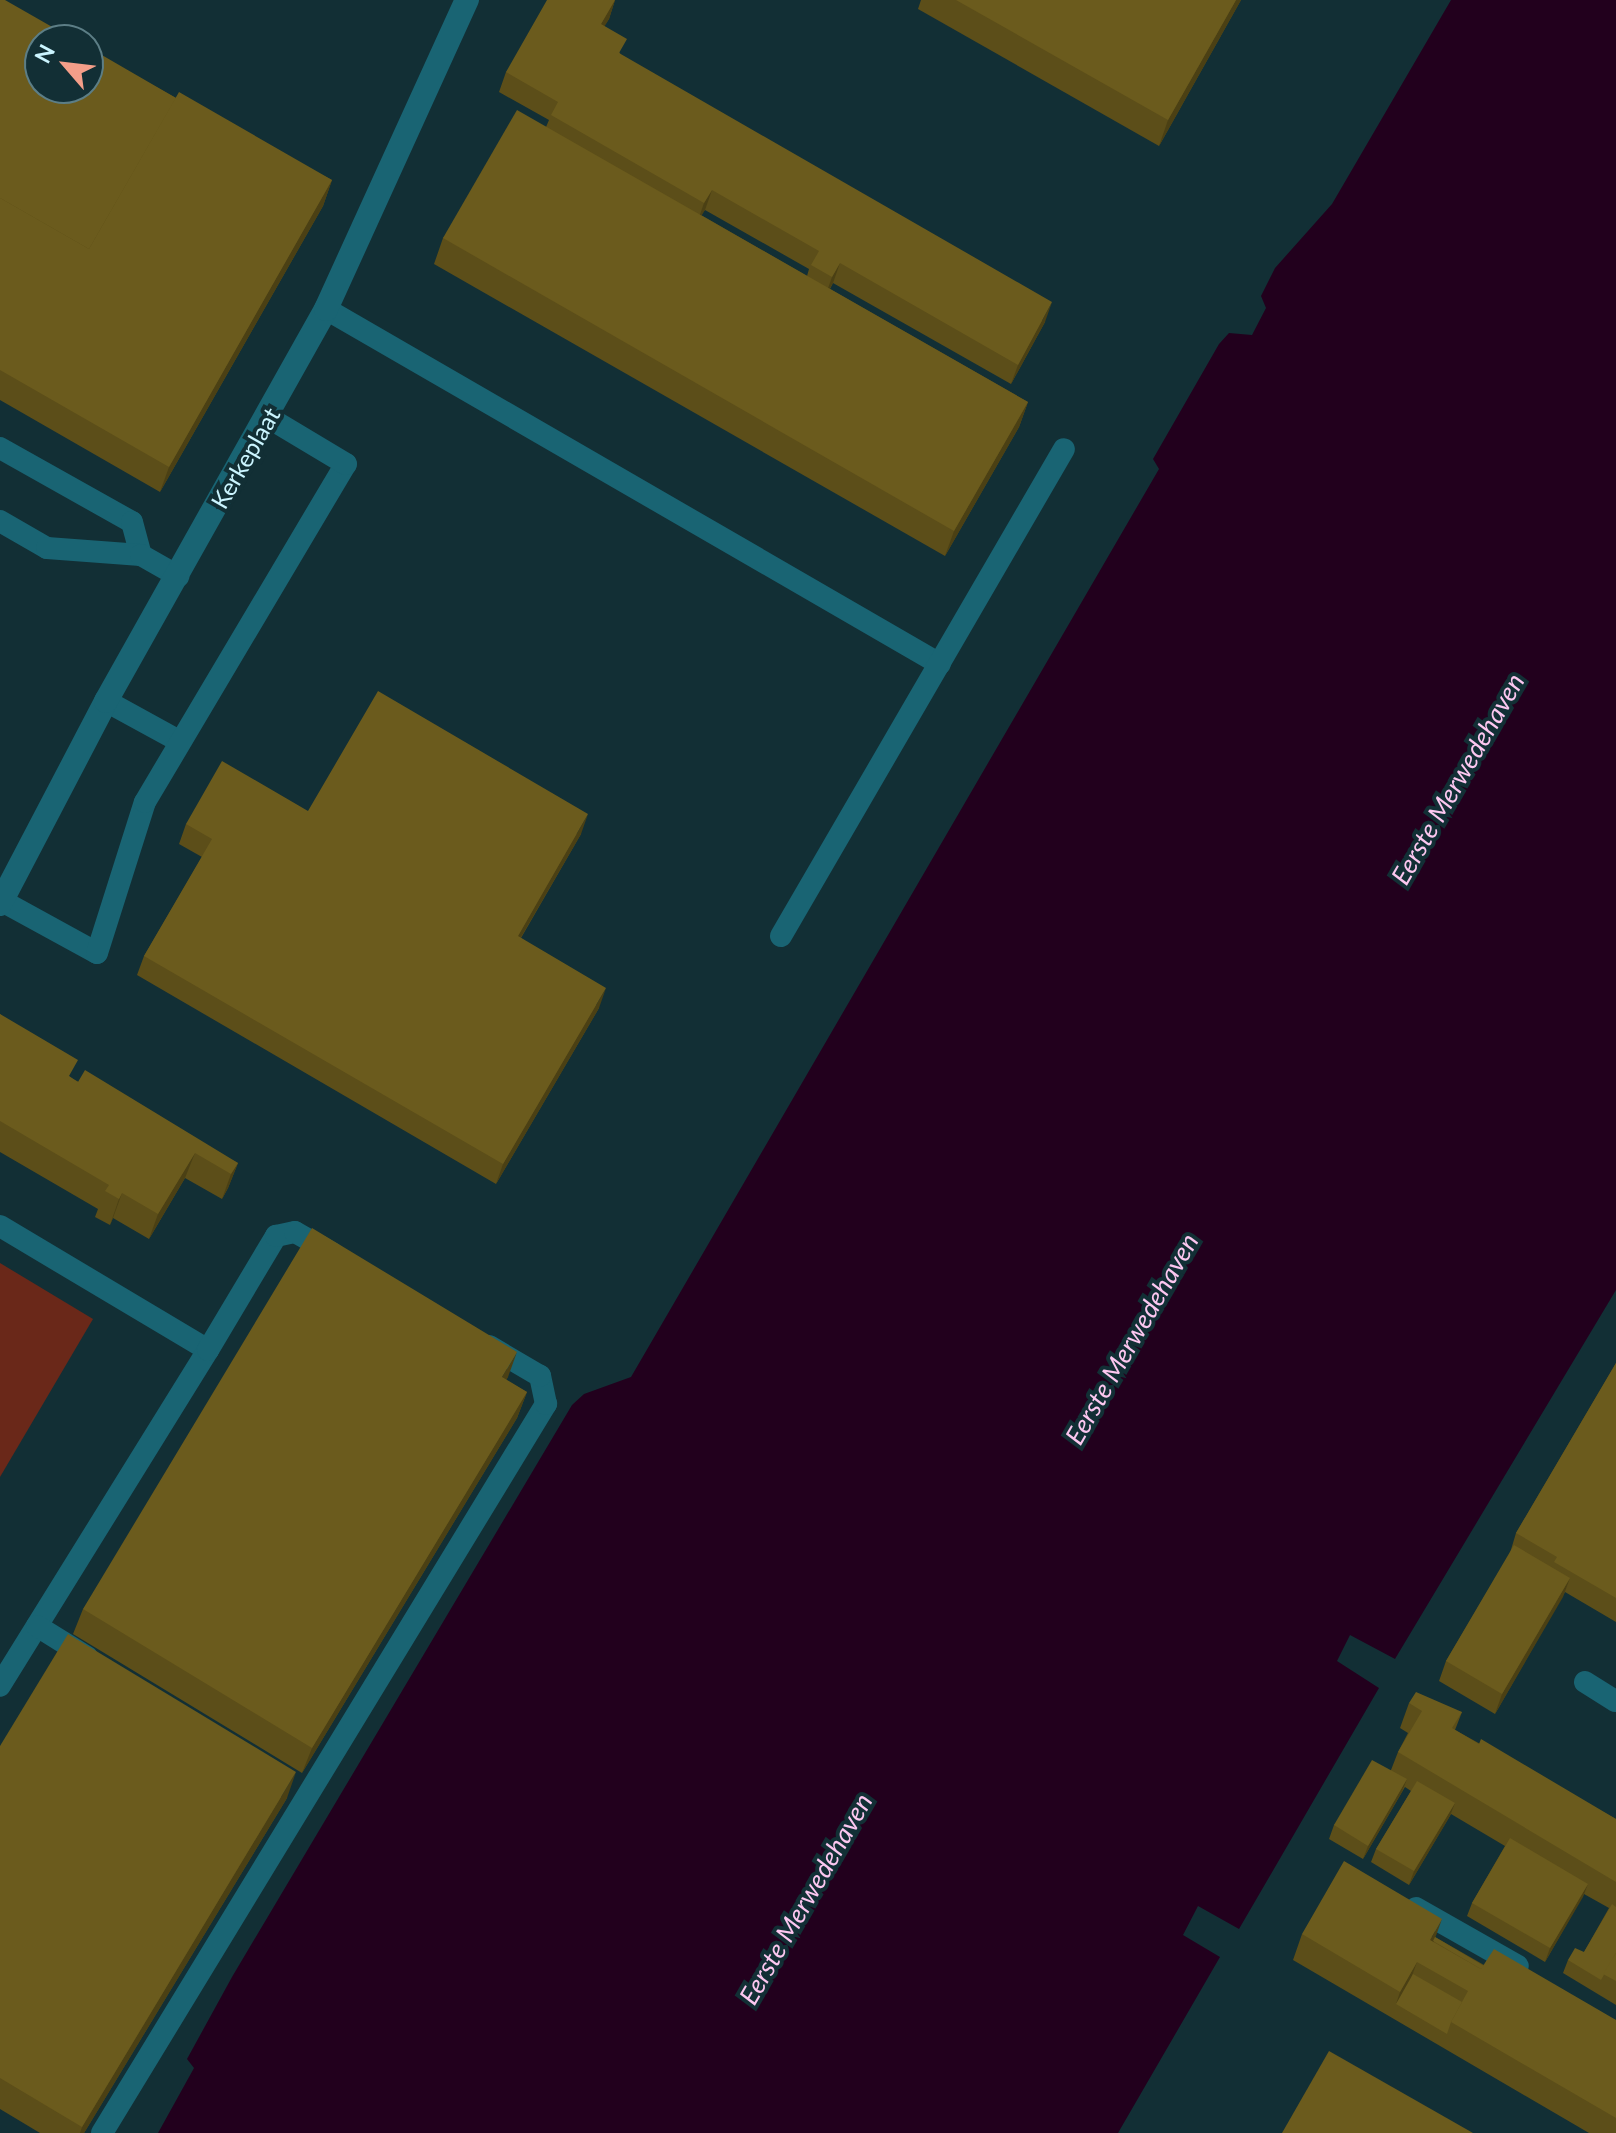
<!DOCTYPE html>
<style>
body{margin:0}
#map{position:relative;width:1616px;height:2133px;overflow:hidden;background:#122f35;font-family:Lato,sans-serif}
div>[style]{position:absolute}
.green>*{inset:0;background:#6a2819}
.water>*{inset:0;background:#22001d}
.lane>*{height:22px;margin:-11px;padding:0 11px;transform-origin:11px;border-radius:11px;background:#196473}
.street>*{height:24px;margin:-12px;padding:0 12px;transform-origin:12px;border-radius:12px;background:#196473}
.wall>*{inset:0;background:#5c4e19}
.shaded-wall>*{inset:0;background:#4b4014}
.building>*{inset:0;background:#6b5b1d}
span{translate:-50% -50%;white-space:nowrap;text-align:center;line-height:1.15;-webkit-text-stroke:8px #122f35;paint-order:stroke}
.street-label{font-size:24px;color:#cbf5ff}
.water-label{font-size:26px;color:#fcc7f0;font-style:italic}
.north{position:absolute;left:24px;top:24px;width:80px;height:80px;box-sizing:border-box;background:#122f35;border:2px solid #5c7e86;border-radius:50%;rotate:298deg;font-size:22px;font-weight:700;line-height:32px;text-align:center;color:#cbf5ff}
.north::after{content:'';display:block;margin:auto;width:28px;height:36px;background:#f49e89;clip-path:polygon(50% 0,100% 100%,50% 72%,0 100%)}
</style>
<div id="map">
<div class="green">
<div style="clip-path:polygon(0 1263px,93px 1319px,0 1477px)"></div>
</div>
<div class="water">
<div style="clip-path:polygon(1451px 0,1616px 0,1616px 1290px,1395px 1659px,1350px 1635px,1337px 1661px,1379px 1688px,1239px 1929px,1198px 1906px,1183px 1935px,1220px 1957px,1118px 2133px,158px 2133px,194px 2068px,187px 2059px,232px 1977px,572px 1405px,584px 1394px,631px 1377px,1159px 469px,1153px 459px,1219px 344px,1229px 333px,1252px 335px,1266px 308px,1261px 296px,1275px 268px,1332px 204px)"></div>
</div>
<div class="lane">
<div style="left:326px;top:309px;width:709px;rotate:30.04deg"></div>
<div style="left:0;top:448px;width:151px;rotate:29.3deg"></div>
<div style="left:132px;top:522px;width:34px;rotate:75deg"></div>
<div style="left:0;top:521px;width:54px;rotate:29.9deg"></div>
<div style="left:47px;top:548px;width:94px;rotate:4.3deg"></div>
<div style="left:141px;top:555px;width:43px;rotate:29.6deg"></div>
<div style="left:106px;top:701px;width:83px;rotate:28.7deg"></div>
<div style="left:2px;top:901px;width:108px;rotate:28.7deg"></div>
<div style="left:97px;top:953px;width:158px;rotate:-72.4deg"></div>
<div style="left:145px;top:802px;width:393px;rotate:-59.3deg"></div>
<div style="left:346px;top:464px;width:90px;rotate:-149.1deg"></div>
<div style="left:781px;top:936px;width:563px;rotate:-59.84deg"></div>
<div style="left:0;top:1226px;width:242px;rotate:30.8deg"></div>
<div style="left:208px;top:1350px;width:395px;rotate:121.8deg"></div>
<div style="left:208px;top:1350px;width:133px;rotate:-59.2deg"></div>
<div style="left:276px;top:1236px;width:19px;rotate:-12deg"></div>
<div style="left:295px;top:1232px;width:43px;rotate:29.6deg"></div>
<div style="left:37px;top:1626px;width:59px;rotate:31.8deg"></div>
<div style="left:1585px;top:1682px;width:36px;rotate:32deg"></div>
<div style="left:1416px;top:1908px;width:117px;rotate:29.6deg"></div>
<div style="left:102px;top:2133px;width:854px;rotate:-58.66deg"></div>
<div style="left:546px;top:1404px;width:29px;rotate:-102deg"></div>
<div style="left:540px;top:1376px;width:59px;rotate:-149.5deg"></div>
</div>
<div class="street">
<div style="left:0;top:904px;width:229px;rotate:-62.4deg"></div>
<div style="left:106px;top:701px;width:450px;rotate:-60.7deg"></div>
<div style="left:326px;top:309px;width:340px;rotate:-65.5deg"></div>
</div>
<div class="wall">
<div style="clip-path:polygon(0 0,176px 98px,332px 180px,323px 206px,160px 492px,0 400px)"></div>
<div style="clip-path:polygon(evenodd,615px 0,609px 19px,604px 26px,621px 55px,1045px 322px,1011px 384px,833px 283px,830px 289px,1028px 402px,1019px 427px,945px 556px,434px 264px,443px 238px,546px 127px,549px 120px,499px 92px,506px 72px,615px 0,705px 210px,809px 269px,807px 276px,701px 215px,705px 210px)"></div>
<div style="clip-path:polygon(921px 0,1241px 0,1159px 146px,918px 9px)"></div>
<div style="clip-path:polygon(308px 811px,581px 834px,521px 938px,599px 1008px,496px 1184px,137px 975px,144px 956px,202px 857px,179px 844px,186px 824px)"></div>
<div style="clip-path:polygon(0 1014px,71px 1078px,238px 1163px,228px 1188px,222px 1199px,185px 1178px,149px 1239px,113px 1218px,110px 1225px,95px 1217px,98px 1209px,0 1152px)"></div>
<div style="clip-path:polygon(1616px 1363px,1616px 1622px,1565px 1592px,1495px 1714px,1439px 1681px,1446px 1661px,1510px 1553px,1516px 1533px)"></div>
<div style="clip-path:polygon(508px 1377px,506px 1380px,527px 1392px,517px 1418px,302px 1773px,73px 1634px,83px 1609px)"></div>
<div style="clip-path:polygon(1409px 1703px,1462px 1712px,1455px 1730px,1616px 1819px,1616px 2005px,1563px 1973px,1568px 1960px,1584px 1952px,1609px 1908px,1584px 1894px,1545px 1962px,1467px 1916px,1472px 1903px,1505px 1846px,1451px 1814px,1409px 1885px,1371px 1862px,1376px 1849px,1411px 1791px,1405px 1787px,1402px 1792px,1363px 1859px,1329px 1839px,1334px 1825px,1391px 1770px,1398px 1752px,1408px 1733px,1400px 1728px)"></div>
<div style="clip-path:polygon(0 1746px,287px 1798px,84px 2133px,40px 2133px,0 2109px)"></div>
<div style="clip-path:polygon(1302px 1934px,1435px 1937px,1484px 1965px,1616px 2020px,1616px 2133px,1589px 2133px,1293px 1960px)"></div>
</div>
<div class="shaded-wall">
<div style="clip-path:polygon(615px 0,609px 19px,594px 44px,601px 24px)"></div>
<div style="clip-path:polygon(1236px 0,1241px 0,1159px 146px,1168px 120px)"></div>
<div style="clip-path:polygon(332px 180px,323px 206px,160px 492px,169px 467px)"></div>
<div style="clip-path:polygon(712px 190px,705px 210px,697px 223px,704px 203px)"></div>
<div style="clip-path:polygon(840px 263px,833px 283px,825px 297px,832px 277px)"></div>
<div style="clip-path:polygon(1052px 302px,1045px 322px,1011px 384px,1018px 365px)"></div>
<div style="clip-path:polygon(1028px 402px,1019px 427px,945px 556px,954px 531px)"></div>
<div style="clip-path:polygon(588px 814px,581px 834px,510px 956px,518px 936px)"></div>
<div style="clip-path:polygon(606px 988px,599px 1008px,496px 1184px,503px 1164px)"></div>
<div style="clip-path:polygon(195px 1153px,185px 1178px,149px 1239px,158px 1214px)"></div>
<div style="clip-path:polygon(238px 1163px,228px 1188px,222px 1199px,231px 1174px)"></div>
<div style="clip-path:polygon(122px 1193px,113px 1218px,110px 1225px,119px 1199px)"></div>
<div style="clip-path:polygon(517px 1352px,508px 1377px,493px 1403px,502px 1377px)"></div>
<div style="clip-path:polygon(527px 1392px,517px 1418px,302px 1773px,312px 1748px)"></div>
<div style="clip-path:polygon(1570px 1578px,1563px 1597px,1495px 1714px,1502px 1694px)"></div>
<div style="clip-path:polygon(296px 1772px,287px 1798px,84px 2133px,80px 2133px,82px 2127px)"></div>
<div style="clip-path:polygon(1407px 1779px,1402px 1792px,1363px 1859px,1368px 1846px)"></div>
<div style="clip-path:polygon(1455px 1803px,1450px 1816px,1409px 1885px,1414px 1871px)"></div>
<div style="clip-path:polygon(1588px 1884px,1583px 1897px,1545px 1962px,1550px 1948px)"></div>
<div style="clip-path:polygon(1442px 1919px,1433px 1944px,1430px 1940px)"></div>
<div style="clip-path:polygon(1417px 1962px,1408px 1987px,1396px 2004px,1400px 1992px)"></div>
</div>
<div class="building">
<div style="clip-path:polygon(0 0,5px 0,75px 40px,40px 40px,40px 88px,88px 88px,88px 47px,176px 98px,89px 249px,0 198px)"></div>
<div style="clip-path:polygon(547px 0,615px 0,601px 24px,627px 39px,619px 53px,1052px 302px,1018px 365px,840px 263px,832px 277px,811px 265px,819px 251px,712px 190px,704px 203px,551px 115px,558px 102px,506px 72px)"></div>
<div style="clip-path:polygon(956px 0,1236px 0,1168px 120px)"></div>
<div style="clip-path:polygon(179px 92px,332px 180px,169px 467px,0 370px,0 198px,89px 249px)"></div>
<div style="clip-path:polygon(517px 110px,1028px 402px,954px 531px,443px 238px)"></div>
<div style="clip-path:polygon(378px 691px,588px 814px,518px 936px,606px 988px,503px 1164px,144px 956px,212px 839px,186px 824px,222px 761px,308px 811px)"></div>
<div style="clip-path:polygon(0 1014px,78px 1060px,69px 1076px,78px 1082px,85px 1070px,238px 1163px,231px 1174px,195px 1153px,158px 1214px,122px 1193px,119px 1199px,105px 1191px,109px 1185px,0 1121px)"></div>
<div style="clip-path:polygon(312px 1228px,517px 1352px,502px 1377px,527px 1392px,312px 1748px,83px 1609px)"></div>
<div style="clip-path:polygon(1616px 1363px,1616px 1598px,1554px 1562px,1557px 1557px,1516px 1533px)"></div>
<div style="clip-path:polygon(1514px 1545px,1570px 1578px,1502px 1694px,1446px 1661px)"></div>
<div style="clip-path:polygon(68px 1634px,296px 1772px,82px 2127px,0 2078px,0 1746px)"></div>
<div style="clip-path:polygon(1416px 1692px,1462px 1712px,1452px 1728px,1479px 1744px,1481px 1739px,1616px 1819px,1616px 1882px,1398px 1752px,1422px 1711px,1409px 1703px)"></div>
<div style="clip-path:polygon(1372px 1760px,1407px 1779px,1368px 1846px,1334px 1825px)"></div>
<div style="clip-path:polygon(1417px 1781px,1455px 1803px,1414px 1871px,1376px 1849px)"></div>
<div style="clip-path:polygon(1510px 1838px,1588px 1884px,1550px 1948px,1472px 1903px)"></div>
<div style="clip-path:polygon(1344px 1861px,1442px 1919px,1430px 1940px,1481px 1969px,1494px 1949px,1616px 2020px,1616px 2118px,1451px 2022px,1468px 1991px,1417px 1962px,1400px 1992px,1302px 1934px)"></div>
<div style="clip-path:polygon(1612px 1904px,1616px 1907px,1616px 1953px,1601px 1980px,1568px 1960px,1575px 1948px,1584px 1952px)"></div>
<div style="clip-path:polygon(1435px 1937px,1484px 1966px,1481px 1969px,1433px 1941px)"></div>
<div style="clip-path:polygon(1616px 1953px,1616px 1981px,1603px 1974px)"></div>
<div style="clip-path:polygon(1413px 1974px,1462px 2002px,1451px 2022px,1447px 2034px,1396px 2004px)"></div>
<div style="clip-path:polygon(1329px 2051px,1473px 2133px,1282px 2133px)"></div>
</div>
<div class="street-label">
<span style="left:245px;top:458px;rotate:-60deg">Kerkeplaat</span>
</div>
<div class="water-label">
<span style="left:1458px;top:779px;rotate:-60deg">Eerste Merwedehaven</span>
<span style="left:1132px;top:1339px;rotate:-60deg">Eerste Merwedehaven</span>
<span style="left:806px;top:1899px;rotate:-60deg">Eerste Merwedehaven</span>
</div>
<div class="north">N</div>
</div>
